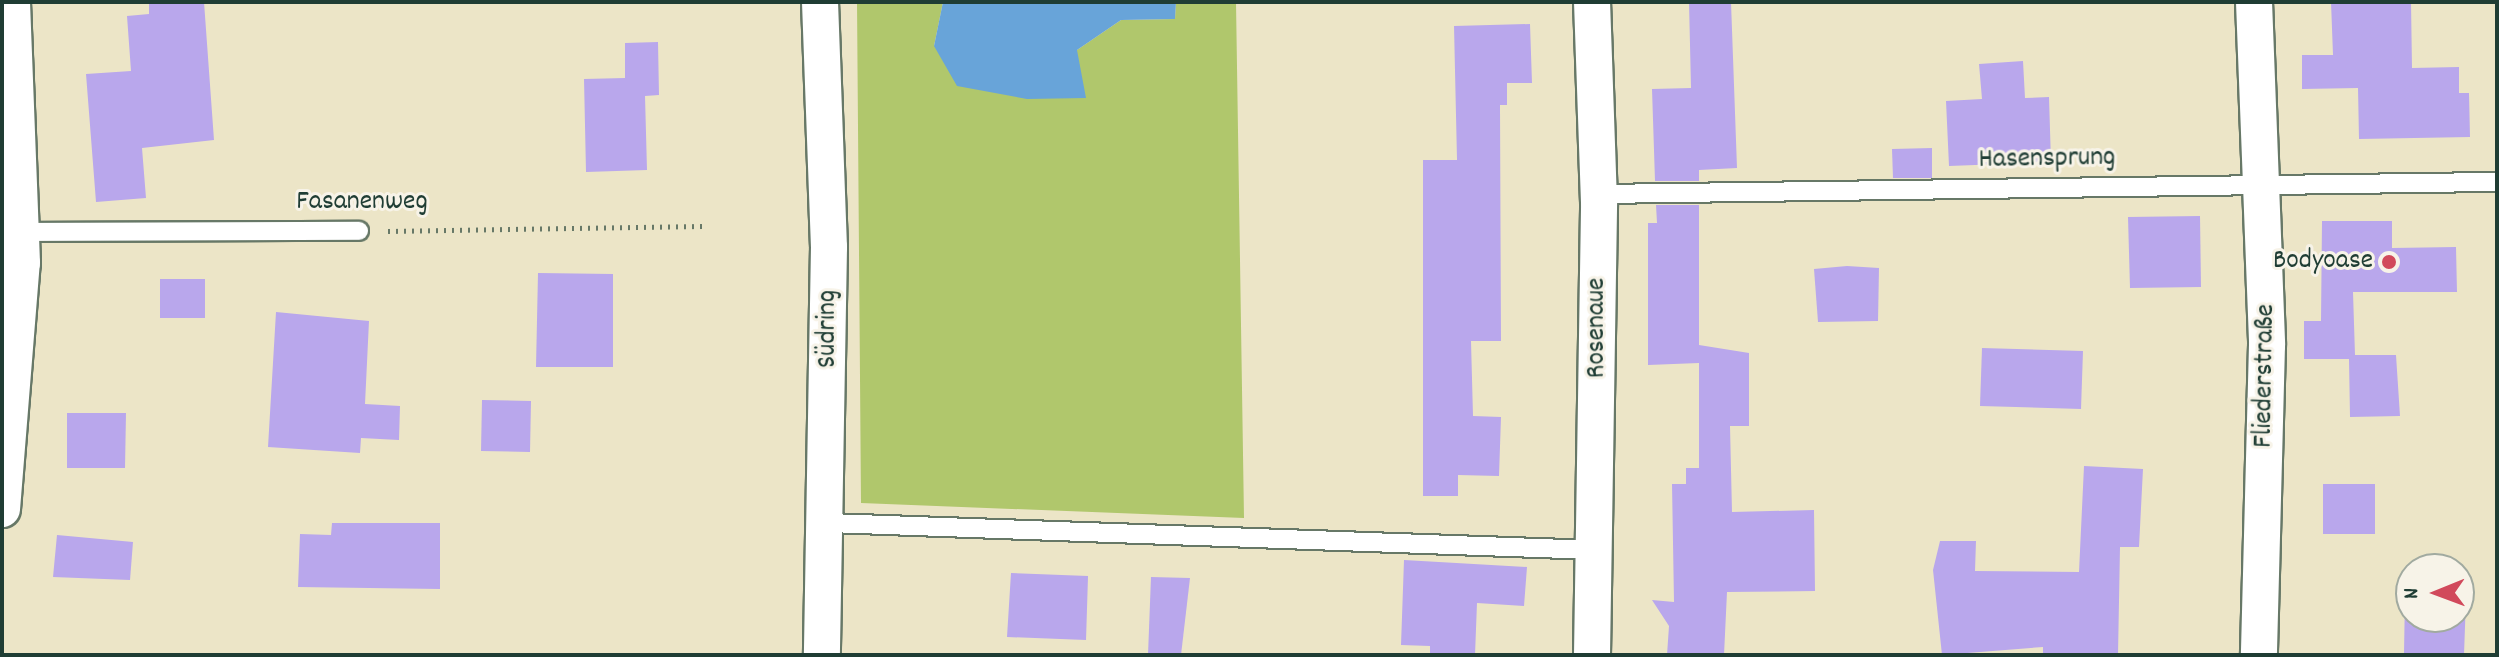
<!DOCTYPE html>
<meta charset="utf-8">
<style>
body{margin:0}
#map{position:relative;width:2499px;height:657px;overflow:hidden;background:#ece5c7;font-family:Dekko,sans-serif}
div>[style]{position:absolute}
.green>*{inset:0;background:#b0c76c}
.water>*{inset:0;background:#68a4d9}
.building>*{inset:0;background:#b9a7ec}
.path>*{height:5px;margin-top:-2.5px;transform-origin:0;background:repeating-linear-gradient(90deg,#677867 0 2px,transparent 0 8px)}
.roads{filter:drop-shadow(2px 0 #677867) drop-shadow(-2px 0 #677867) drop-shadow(0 2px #677867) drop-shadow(0 -2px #677867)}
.service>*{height:18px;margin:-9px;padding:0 9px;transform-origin:9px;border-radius:9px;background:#fff}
.minor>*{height:36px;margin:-18px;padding:0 18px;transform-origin:18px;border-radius:18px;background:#fff}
.dots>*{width:22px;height:22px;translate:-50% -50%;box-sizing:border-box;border:4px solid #f7f3e8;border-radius:50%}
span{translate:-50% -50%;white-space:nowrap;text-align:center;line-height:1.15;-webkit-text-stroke:6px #f7f3e8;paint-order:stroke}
.street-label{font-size:28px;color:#1f3d34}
.poi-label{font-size:28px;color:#1f3d34}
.right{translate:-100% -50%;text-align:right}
.frame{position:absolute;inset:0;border:4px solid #1f3d34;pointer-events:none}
.north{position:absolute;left:2395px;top:553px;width:80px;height:80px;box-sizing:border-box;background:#f7f3e8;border:2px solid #a1aaa0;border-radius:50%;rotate:269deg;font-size:22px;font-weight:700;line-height:32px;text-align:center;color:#1f3d34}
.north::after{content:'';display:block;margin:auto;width:28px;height:36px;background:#d1495b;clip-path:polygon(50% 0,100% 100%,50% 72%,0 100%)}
</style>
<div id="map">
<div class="green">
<div style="clip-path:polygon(857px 2px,943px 2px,934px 46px,1077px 50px,1121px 20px,1175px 19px,1176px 2px,1236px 2px,1244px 518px,861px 503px)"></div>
</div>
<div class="water">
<div style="clip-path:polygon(943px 2px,1176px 2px,1175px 19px,1121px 20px,1077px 50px,1086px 98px,1027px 99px,957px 86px,934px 46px)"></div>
</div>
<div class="building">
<div style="clip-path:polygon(149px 2px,204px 2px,214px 140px,142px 148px,146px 198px,96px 202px,86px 74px,131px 71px,127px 16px,149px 14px)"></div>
<div style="clip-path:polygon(1689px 2px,1731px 2px,1737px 168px,1699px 170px,1699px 181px,1655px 181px,1652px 89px,1691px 88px)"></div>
<div style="clip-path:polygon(2331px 2px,2411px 2px,2412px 68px,2459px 67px,2459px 93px,2469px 93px,2470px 137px,2359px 139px,2358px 88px,2302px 89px,2302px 55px,2333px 55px)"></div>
<div style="clip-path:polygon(1530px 24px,1532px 83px,1507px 83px,1507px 105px,1500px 105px,1501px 341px,1471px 341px,1473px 416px,1501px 417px,1499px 476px,1458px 475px,1458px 496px,1423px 496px,1423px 160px,1457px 160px,1454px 26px)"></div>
<div style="clip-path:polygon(658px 42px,659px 95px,645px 96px,647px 170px,586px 172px,584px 79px,625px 78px,625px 43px)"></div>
<div style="clip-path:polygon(2023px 61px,2025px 98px,2049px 97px,2051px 162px,1949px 166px,1946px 101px,1982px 99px,1979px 64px)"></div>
<div style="clip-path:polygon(1932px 148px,1932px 178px,1893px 178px,1892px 149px)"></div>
<div style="clip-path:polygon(1656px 205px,1699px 205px,1699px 345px,1749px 353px,1749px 426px,1730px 426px,1732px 512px,1814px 510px,1815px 591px,1727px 592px,1724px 655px,1667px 655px,1669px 626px,1652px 600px,1674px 602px,1672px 484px,1686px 484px,1686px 468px,1699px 468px,1699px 363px,1648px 365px,1648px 223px,1657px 223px)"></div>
<div style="clip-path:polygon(2200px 216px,2201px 287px,2130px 288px,2128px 217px)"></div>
<div style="clip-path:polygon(2322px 221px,2392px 221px,2392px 248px,2456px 247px,2457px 292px,2353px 292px,2355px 355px,2396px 355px,2400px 416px,2350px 417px,2349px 359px,2304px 359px,2304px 321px,2321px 321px)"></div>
<div style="clip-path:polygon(1847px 266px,1879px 268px,1878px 321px,1818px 322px,1814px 269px)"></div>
<div style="clip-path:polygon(538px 273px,613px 274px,613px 367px,536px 367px)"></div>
<div style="clip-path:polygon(160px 279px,205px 279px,205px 318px,160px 318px)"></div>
<div style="clip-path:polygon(276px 312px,369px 321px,365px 404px,400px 406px,399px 440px,361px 438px,360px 453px,268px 447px)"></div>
<div style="clip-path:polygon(1982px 348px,2083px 351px,2081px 409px,1980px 406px)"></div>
<div style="clip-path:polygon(482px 400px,531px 401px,530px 452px,481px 451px)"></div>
<div style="clip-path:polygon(67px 413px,126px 413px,125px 468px,67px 468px)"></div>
<div style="clip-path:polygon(2084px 466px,2143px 469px,2139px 547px,2120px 547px,2118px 655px,2043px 655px,2043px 647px,1942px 655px,1933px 570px,1940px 541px,1976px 541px,1975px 571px,2079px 572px)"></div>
<div style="clip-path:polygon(2323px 484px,2375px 484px,2375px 534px,2323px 534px)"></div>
<div style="clip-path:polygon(332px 523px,440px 523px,440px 589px,298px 587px,300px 534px,331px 535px)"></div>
<div style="clip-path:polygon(57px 535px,133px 542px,130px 580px,53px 577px)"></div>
<div style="clip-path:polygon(1404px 560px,1527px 567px,1524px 606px,1477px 603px,1475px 655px,1430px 655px,1430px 646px,1401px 645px)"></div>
<div style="clip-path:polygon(1011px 573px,1088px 576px,1086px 640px,1007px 637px)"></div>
<div style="clip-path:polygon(1151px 577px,1190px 578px,1181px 655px,1148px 655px)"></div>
<div style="clip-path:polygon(2405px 596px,2411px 596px,2411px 617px,2459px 617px,2459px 597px,2466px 598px,2464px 655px,2404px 653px)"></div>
</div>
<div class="path">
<div style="left:388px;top:231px;width:315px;rotate:-0.9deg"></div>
</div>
<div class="roads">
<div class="service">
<div style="left:1599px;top:194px;width:898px;rotate:-0.77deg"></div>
<div style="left:21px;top:232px;width:338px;rotate:-0.2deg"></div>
<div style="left:829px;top:523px;width:767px;rotate:2.02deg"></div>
</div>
<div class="minor">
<div style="left:820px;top:2px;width:245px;rotate:87.9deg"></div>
<div style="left:829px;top:247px;width:408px;rotate:91deg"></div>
<div style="left:2254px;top:2px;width:343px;rotate:87.8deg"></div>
<div style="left:2267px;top:345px;width:310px;rotate:91.5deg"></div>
<div style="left:2px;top:509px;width:247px;rotate:-85.4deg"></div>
<div style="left:22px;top:263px;width:261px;rotate:-92.2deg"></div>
<div style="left:1592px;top:655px;width:453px;rotate:-89.1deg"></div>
<div style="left:1599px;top:202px;width:200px;rotate:-92deg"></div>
</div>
</div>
<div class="dots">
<div style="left:2389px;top:262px;background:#d1495b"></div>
</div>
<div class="street-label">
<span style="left:2047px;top:160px;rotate:-1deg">Hasensprung</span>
<span style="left:362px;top:203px">Fasanenweg</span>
<span style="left:1598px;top:328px;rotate:-90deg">Rosenaue</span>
<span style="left:829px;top:329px;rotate:-90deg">Südring</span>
<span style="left:2266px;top:376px;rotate:-89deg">Fliederstraße</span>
</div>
<div class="poi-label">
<span class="right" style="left:2373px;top:262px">Bodyoase</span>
</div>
<div class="frame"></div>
<div class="north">N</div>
</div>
